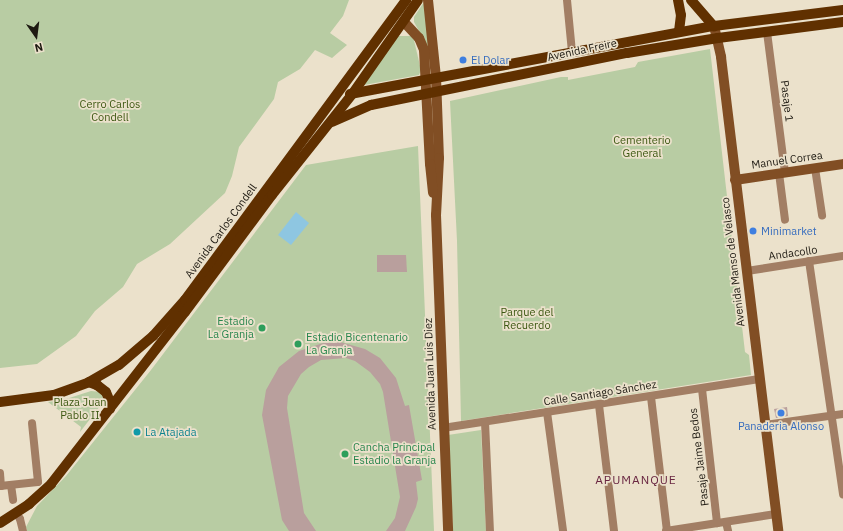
<!DOCTYPE html>
<meta charset="utf-8">
<style>
body{margin:0}
#map{position:relative;width:843px;height:531px;overflow:hidden;background:#ebe1cb;font-family:"IBM Plex Sans",sans-serif}
div>[style]{position:absolute}
.green>*{inset:0;background:#b8cca3}
.water>*{inset:0;background:#8ec6e1}
.building>*{inset:0;background:#b99f9d}
.street>*{height:8px;margin:-4px;padding:0 4px;transform-origin:4px;border-radius:4px;background:#a27e64}
.secondary>*{height:10px;margin:-5px;padding:0 5px;transform-origin:5px;border-radius:5px;background:#814e24}
.primary>*{height:10px;margin:-5px;padding:0 5px;transform-origin:5px;border-radius:5px;background:#603000}
.dots>*{width:11px;height:11px;translate:-50% -50%;box-sizing:border-box;border:2px solid #ebe1cb;border-radius:50%}
span{translate:-50% -50%;white-space:nowrap;text-align:center;line-height:1.15;-webkit-text-stroke:3.5px #ebe1cb;paint-order:stroke}
.street-label{font-size:11px;color:#1e1a12}
.shop-label{font-size:11px;color:#366cbe}
.left{translate:0 -50%;text-align:left}
.park-label{font-size:11px;color:#3c5711}
.leisure-label{font-size:11px;color:#27864d}
.right{translate:-100% -50%;text-align:right}
.culture-label{font-size:11px;color:#0d838f}
.neighbourhood-label{font-size:12px;color:#692641;letter-spacing:1px}
.north{position:absolute;left:16px;top:16px;width:40px;height:40px;-webkit-text-stroke:3px #ebe1cb;paint-order:stroke;rotate:166deg;font-size:11px;font-weight:700;line-height:16px;text-align:center;color:#1e1a12}
.north::after{content:'';display:block;margin:auto;width:14px;height:18px;background:#1e1a12;clip-path:polygon(50% 0,100% 100%,50% 72%,0 100%)}
</style>
<div id="map">
<div class="green">
<div style="clip-path:polygon(0 0,349px 0,343px 16px,330px 33px,347px 45px,332px 58px,315px 50px,300px 69px,278px 82px,274px 99px,239px 147px,232px 176px,225px 193px,170px 244px,137px 264px,123px 287px,95px 311px,76px 336px,37px 364px,0 368px)"></div>
<div style="clip-path:polygon(424px 2px,431px 53px,414px 22px,414px 17px)"></div>
<div style="clip-path:polygon(398px 36px,413px 36px,421px 70px,419px 75px,364px 85px)"></div>
<div style="clip-path:polygon(710px 49px,745px 352px,749px 355px,751px 375px,461px 421px,457px 241px,450px 101px,561px 77px,568px 77px,568px 80px,635px 67px,638px 62px)"></div>
<div style="clip-path:polygon(418px 146px,434px 531px,27px 531px,26px 527px,37px 506px,66px 476px,151px 370px,306px 165px)"></div>
<div style="clip-path:polygon(91px 391px,101px 392px,104px 401px,80px 432px,81px 427px,48px 402px,63px 400px)"></div>
<div style="clip-path:polygon(481px 430px,486px 531px,453px 531px,448px 435px)"></div>
</div>
<div class="water">
<div style="clip-path:polygon(296px 212px,309px 223px,291px 245px,278px 235px)"></div>
</div>
<div class="building">
<div style="clip-path:polygon(377px 255px,406px 255px,407px 272px,377px 272px)"></div>
<div style="clip-path:polygon(340px 342px,365px 349px,380px 358px,396px 378px,405px 406px,409px 405px,422px 480px,416px 482px,418px 499px,416px 507px,405px 531px,386px 531px,395px 518px,400px 497px,383px 392px,380px 384px,370px 372px,355px 361px,346px 358px,321px 360px,309px 367px,301px 374px,288px 396px,287px 408px,304px 513px,316px 531px,289px 531px,282px 520px,262px 415px,266px 390px,279px 367px,299px 351px,323px 343px)"></div>
<div style="clip-path:polygon(787px 407px,788px 416px,776px 418px,774px 409px)"></div>
</div>
<div class="street">
<div style="left:567px;top:0;width:52px;rotate:84.5deg"></div>
<div style="left:767px;top:32px;width:141px;rotate:82.7deg"></div>
<div style="left:815px;top:168px;width:48px;rotate:81.5deg"></div>
<div style="left:779px;top:173px;width:47px;rotate:82.7deg"></div>
<div style="left:809px;top:261px;width:236px;rotate:81.7deg"></div>
<div style="left:747px;top:271px;width:97px;rotate:-8.9deg"></div>
<div style="left:702px;top:389px;width:135px;rotate:83.6deg"></div>
<div style="left:651px;top:397px;width:135px;rotate:83.2deg"></div>
<div style="left:599px;top:405px;width:127px;rotate:83.2deg"></div>
<div style="left:547px;top:412px;width:120px;rotate:82.3deg"></div>
<div style="left:485px;top:422px;width:109px;rotate:87.4deg"></div>
<div style="left:765px;top:425px;width:79px;rotate:-8deg"></div>
<div style="left:443px;top:428px;width:320px;rotate:-8.8deg"></div>
<div style="left:0;top:473px;width:13px;rotate:86deg"></div>
<div style="left:11px;top:485px;width:15px;rotate:82deg"></div>
<div style="left:0;top:486px;width:38px;rotate:-6deg"></div>
<div style="left:38px;top:482px;width:59px;rotate:-95.8deg"></div>
<div style="left:16px;top:513px;width:7px;rotate:56deg"></div>
<div style="left:20px;top:519px;width:12px;rotate:76deg"></div>
<div style="left:726px;top:522px;width:9px;rotate:77deg"></div>
<div style="left:666px;top:531px;width:111px;rotate:-8.8deg"></div>
</div>
<div class="secondary">
<div style="left:428px;top:0;width:77px;rotate:84.1deg"></div>
<div style="left:436px;top:77px;width:81px;rotate:87.9deg"></div>
<div style="left:439px;top:158px;width:57px;rotate:93deg"></div>
<div style="left:436px;top:215px;width:316px;rotate:87.8deg"></div>
<div style="left:404px;top:22px;width:22px;rotate:47deg"></div>
<div style="left:419px;top:38px;width:13px;rotate:67deg"></div>
<div style="left:424px;top:50px;width:114px;rotate:87deg"></div>
<div style="left:430px;top:164px;width:29px;rotate:84deg"></div>
<div style="left:714px;top:26px;width:32px;rotate:77deg"></div>
<div style="left:721px;top:57px;width:477px;rotate:83.1deg"></div>
<div style="left:735px;top:180px;width:109px;rotate:-8.4deg"></div>
</div>
<div class="primary">
<div style="left:678px;top:0;width:15px;rotate:79deg"></div>
<div style="left:681px;top:15px;width:17px;rotate:97deg"></div>
<div style="left:691px;top:0;width:35px;rotate:49deg"></div>
<div style="left:350px;top:94px;width:370px;rotate:-10.6deg"></div>
<div style="left:714px;top:26px;width:130px;rotate:-7.1deg"></div>
<div style="left:332px;top:122px;width:43px;rotate:-23.6deg"></div>
<div style="left:371px;top:105px;width:261px;rotate:-11.5deg"></div>
<div style="left:627px;top:53px;width:92px;rotate:-9.4deg"></div>
<div style="left:718px;top:38px;width:126px;rotate:-7.3deg"></div>
<div style="left:89px;top:382px;width:9px;rotate:21deg"></div>
<div style="left:97px;top:385px;width:11px;rotate:38deg"></div>
<div style="left:106px;top:392px;width:11px;rotate:68deg"></div>
<div style="left:110px;top:402px;width:7px;rotate:90deg"></div>
<div style="left:0;top:402px;width:54px;rotate:-7.4deg"></div>
<div style="left:54px;top:395px;width:37px;rotate:-20deg"></div>
<div style="left:89px;top:382px;width:34px;rotate:-30deg"></div>
<div style="left:119px;top:365px;width:45px;rotate:-40.5deg"></div>
<div style="left:153px;top:336px;width:48px;rotate:-48.4deg"></div>
<div style="left:185px;top:300px;width:373px;rotate:-53.6deg"></div>
<div style="left:0;top:523px;width:35px;rotate:-33deg"></div>
<div style="left:29px;top:504px;width:30px;rotate:-42deg"></div>
<div style="left:51px;top:484px;width:218px;rotate:-52.1deg"></div>
<div style="left:185px;top:312px;width:146px;rotate:-53.4deg"></div>
<div style="left:272px;top:195px;width:130px;rotate:-51.5deg"></div>
<div style="left:353px;top:93px;width:113px;rotate:-55deg"></div>
</div>
<div class="dots">
<div style="left:463px;top:60px;background:#3f7fe0"></div>
<div style="left:753px;top:231px;background:#3f7fe0"></div>
<div style="left:262px;top:328px;background:#2e9e5b"></div>
<div style="left:298px;top:344px;background:#2e9e5b"></div>
<div style="left:781px;top:413px;background:#3f7fe0"></div>
<div style="left:137px;top:432px;background:#0f9aa8"></div>
<div style="left:345px;top:454px;background:#2e9e5b"></div>
</div>
<div class="street-label">
<span style="left:582px;top:50px;rotate:-12deg">Avenida Freire</span>
<span style="left:787px;top:101px;rotate:83deg">Pasaje 1</span>
<span style="left:787px;top:160px;rotate:-8deg">Manuel Correa</span>
<span style="left:221px;top:231px;rotate:-54deg">Avenida Carlos Condell</span>
<span style="left:793px;top:253px;rotate:-8deg">Andacollo</span>
<span style="left:733px;top:262px;rotate:-97deg">Avenida Manso de Velasco</span>
<span style="left:430px;top:374px;rotate:-92deg">Avenida Juan Luis Diez</span>
<span style="left:600px;top:393px;rotate:-9deg">Calle Santiago Sánchez</span>
<span style="left:699px;top:457px;rotate:-97deg">Pasaje Jaime Bedos</span>
</div>
<div class="shop-label">
<span class="left" style="left:471px;top:60px">El Dolar</span>
<span class="left" style="left:761px;top:231px">Minimarket</span>
<span style="left:781px;top:426px">Panaderia Alonso</span>
</div>
<div class="park-label">
<span style="left:110px;top:111px">Cerro Carlos<br>Condell</span>
<span style="left:642px;top:147px">Cementerio<br>General</span>
<span style="left:527px;top:319px">Parque del<br>Recuerdo</span>
<span style="left:80px;top:409px">Plaza Juan<br>Pablo II</span>
</div>
<div class="leisure-label">
<span class="right" style="left:254px;top:328px">Estadio<br>La Granja</span>
<span class="left" style="left:306px;top:344px">Estadio Bicentenario<br>La Granja</span>
<span class="left" style="left:353px;top:454px">Cancha Principal<br>Estadio la Granja</span>
</div>
<div class="culture-label">
<span class="left" style="left:145px;top:432px">La Atajada</span>
</div>
<div class="neighbourhood-label">
<span style="left:636px;top:480px">APUMANQUE</span>
</div>
<div class="north">N</div>
</div>
